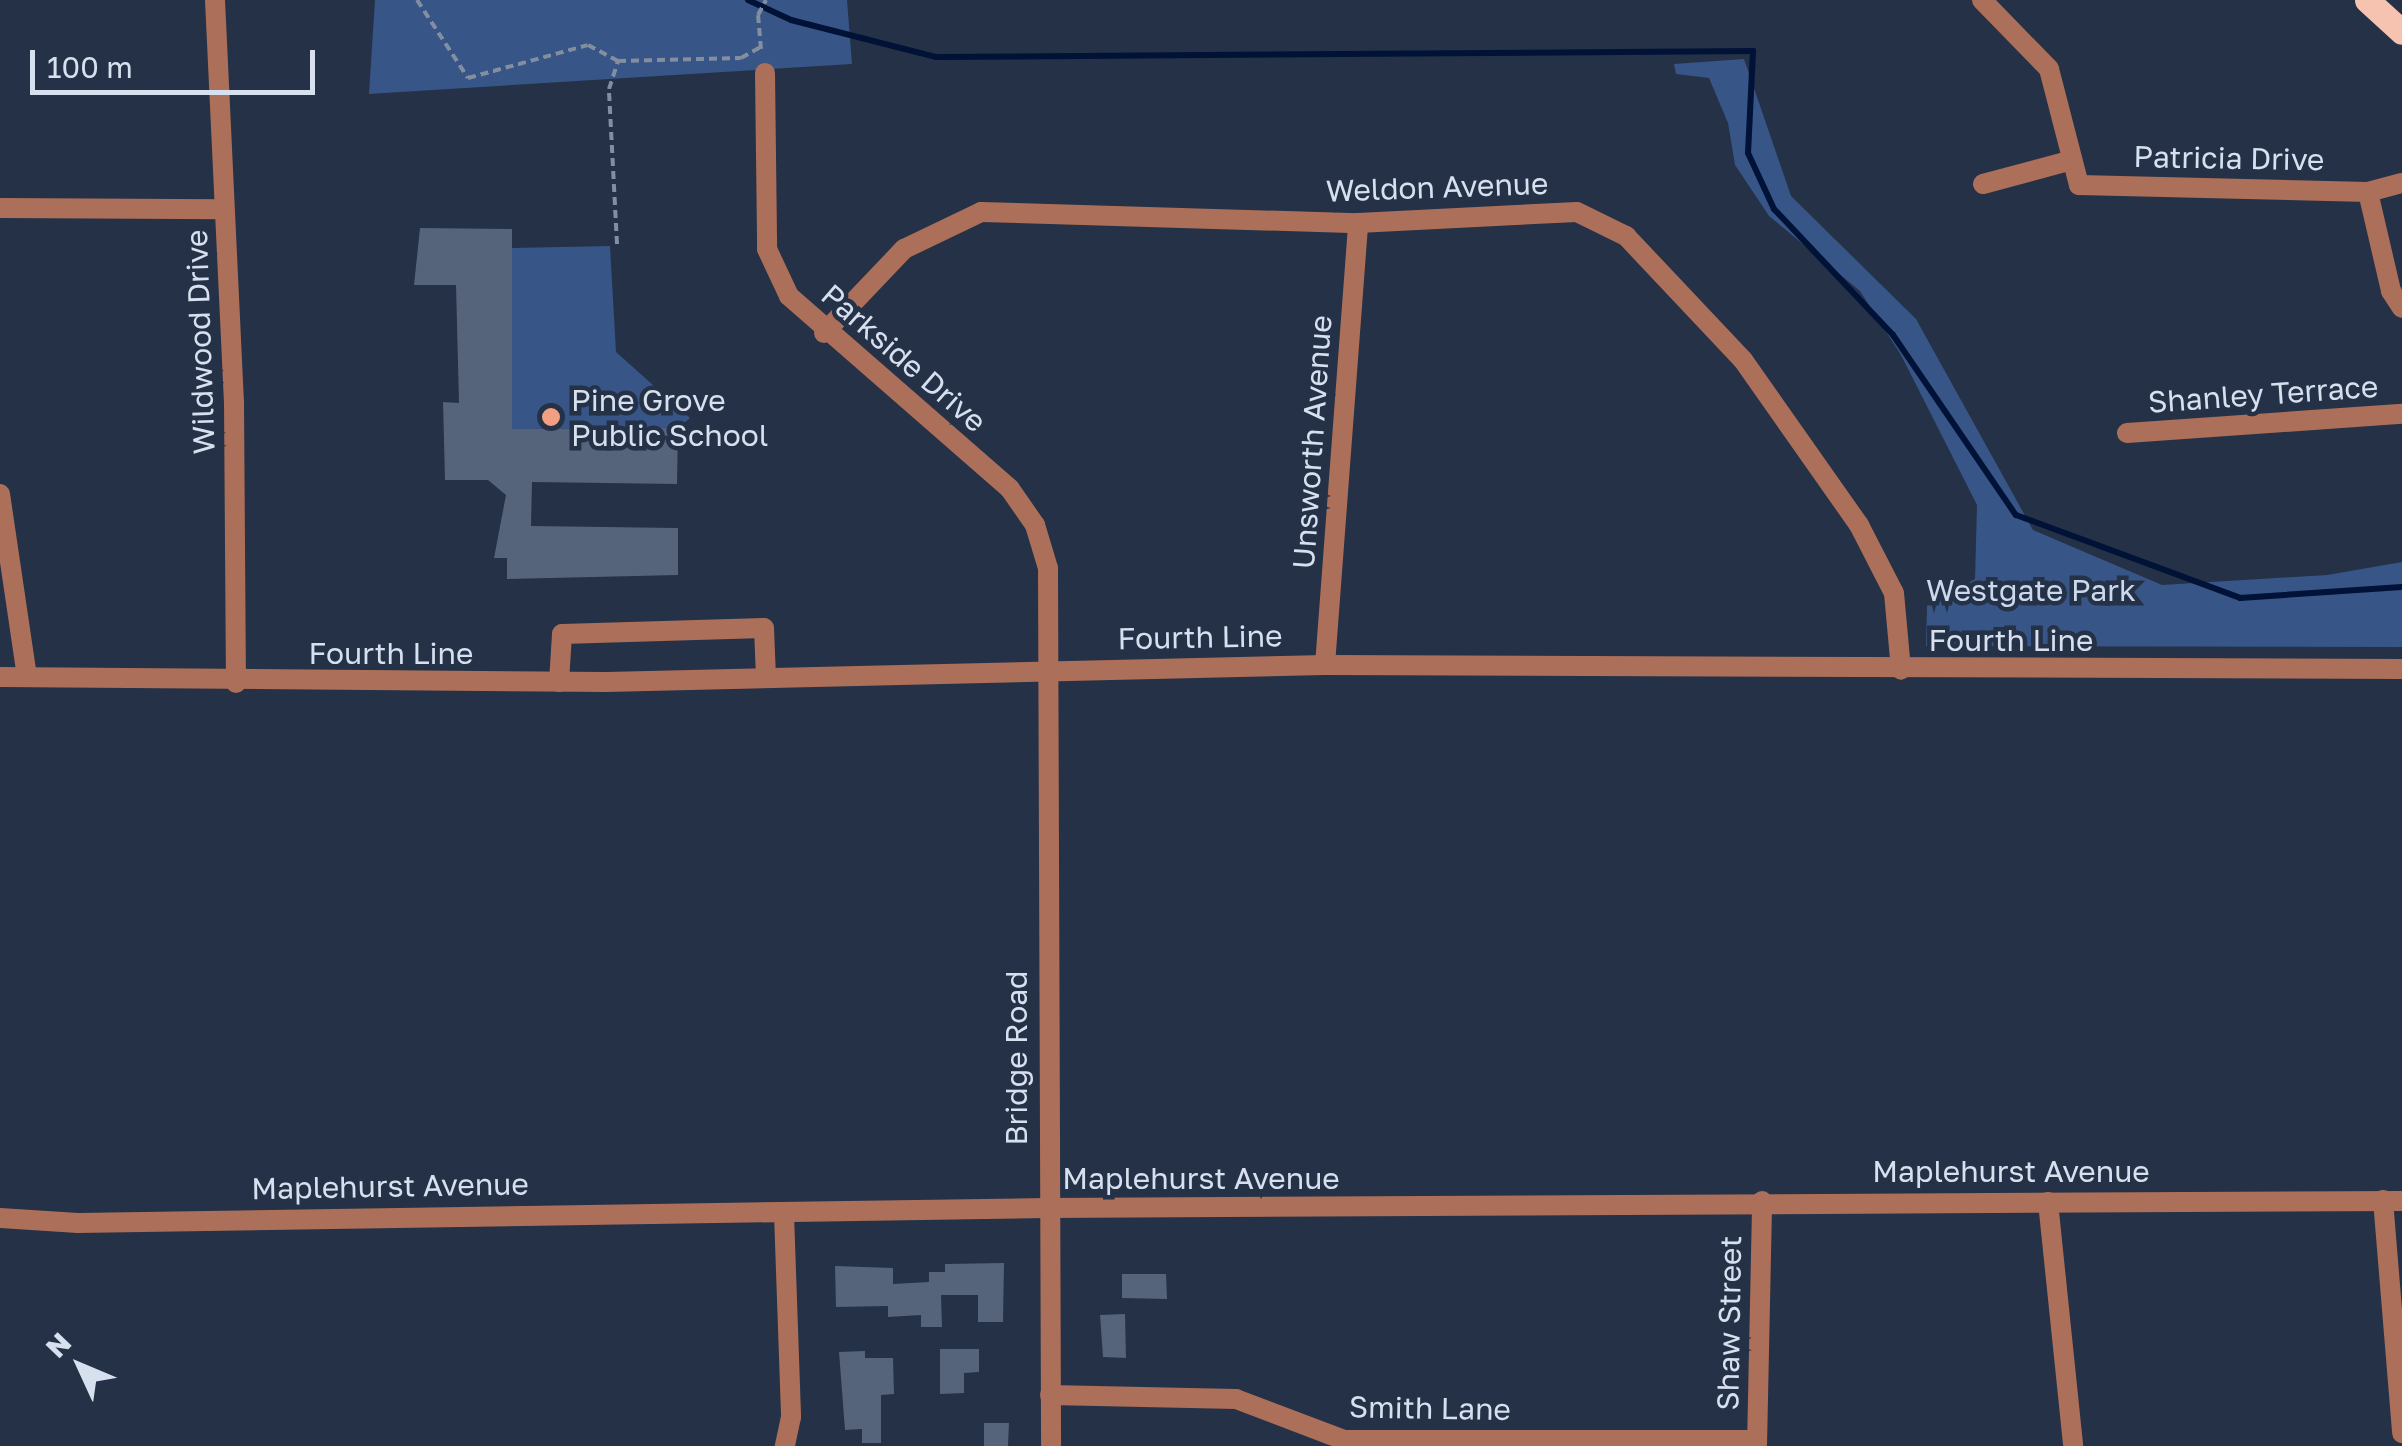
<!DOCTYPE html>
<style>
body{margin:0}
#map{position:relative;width:2402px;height:1446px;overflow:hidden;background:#243146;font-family:"Golos Text",sans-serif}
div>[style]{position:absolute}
.green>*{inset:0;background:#375586}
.stream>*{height:6px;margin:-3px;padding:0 3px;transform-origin:3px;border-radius:3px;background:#011237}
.building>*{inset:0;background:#55637b}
.path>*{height:4px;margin-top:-2px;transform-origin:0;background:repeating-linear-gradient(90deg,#838ea0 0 8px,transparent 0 13px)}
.minor>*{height:20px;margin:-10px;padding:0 10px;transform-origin:10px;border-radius:10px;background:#ac6f59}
.major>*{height:25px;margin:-12.5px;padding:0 12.5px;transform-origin:12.5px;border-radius:12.5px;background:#f6c3b1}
.dots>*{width:28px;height:28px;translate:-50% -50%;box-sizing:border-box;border:5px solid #243146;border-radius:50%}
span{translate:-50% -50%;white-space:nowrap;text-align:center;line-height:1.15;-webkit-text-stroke:9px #243146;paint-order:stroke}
.street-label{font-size:30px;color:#d7e0ee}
.poi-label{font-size:30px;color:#d7e0ee}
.left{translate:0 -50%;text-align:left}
.park-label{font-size:30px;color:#ccd9ed}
.north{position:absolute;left:30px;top:1316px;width:100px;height:100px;-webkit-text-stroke:8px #243146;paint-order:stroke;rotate:314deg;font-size:28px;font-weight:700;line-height:40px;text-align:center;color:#d7e0ee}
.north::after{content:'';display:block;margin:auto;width:35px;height:45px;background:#d7e0ee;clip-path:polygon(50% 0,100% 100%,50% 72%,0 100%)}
.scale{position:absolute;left:30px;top:50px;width:285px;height:45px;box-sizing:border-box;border:5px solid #d7e0ee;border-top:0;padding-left:12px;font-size:30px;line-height:35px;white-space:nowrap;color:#d7e0ee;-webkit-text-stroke:8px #243146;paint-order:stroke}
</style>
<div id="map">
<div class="green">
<div style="clip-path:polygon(375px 0,847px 0,852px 64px,369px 94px)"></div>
<div style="clip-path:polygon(1744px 59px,1791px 196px,1916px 319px,2033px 530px,2162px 585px,2327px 575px,2402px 562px,2402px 647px,1926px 646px,1927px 606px,1975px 579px,1977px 505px,1901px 355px,1860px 291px,1769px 216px,1735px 165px,1728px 123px,1709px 78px,1676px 74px,1674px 64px)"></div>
<div style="clip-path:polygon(610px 246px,616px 352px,690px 418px,678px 428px,512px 429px,512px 248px)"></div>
</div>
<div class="stream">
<div style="left:748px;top:0;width:47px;rotate:24.9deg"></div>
<div style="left:791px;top:20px;width:150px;rotate:14.3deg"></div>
<div style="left:936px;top:57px;width:817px;rotate:-0.42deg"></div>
<div style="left:1753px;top:51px;width:102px;rotate:92.8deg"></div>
<div style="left:1748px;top:153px;width:62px;rotate:65.1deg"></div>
<div style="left:1774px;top:209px;width:173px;rotate:46.6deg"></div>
<div style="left:1893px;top:335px;width:218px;rotate:55.7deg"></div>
<div style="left:2016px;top:515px;width:239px;rotate:20.3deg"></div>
<div style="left:2240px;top:598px;width:162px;rotate:-3.9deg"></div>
</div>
<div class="building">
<div style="clip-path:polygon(420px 228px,512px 229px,512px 429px,678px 428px,677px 484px,532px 482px,531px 526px,678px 528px,678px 575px,507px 579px,507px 558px,494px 558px,506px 495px,488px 480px,445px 480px,443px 402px,459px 403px,456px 285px,414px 285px)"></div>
<div style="clip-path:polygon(1004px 1263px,1003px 1322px,978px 1322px,978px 1295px,941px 1295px,942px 1327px,921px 1327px,921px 1315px,888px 1317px,888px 1306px,836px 1307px,835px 1266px,893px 1268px,893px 1284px,929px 1282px,929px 1272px,945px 1272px,945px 1264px)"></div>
<div style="clip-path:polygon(1122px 1274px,1166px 1274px,1167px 1299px,1122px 1298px)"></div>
<div style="clip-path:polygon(1125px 1314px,1126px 1358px,1103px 1357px,1100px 1315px)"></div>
<div style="clip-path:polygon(940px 1349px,979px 1349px,979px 1372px,964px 1373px,964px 1393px,940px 1394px)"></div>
<div style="clip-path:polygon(865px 1351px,865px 1358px,893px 1358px,894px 1394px,881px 1395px,881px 1443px,862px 1443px,862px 1429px,845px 1430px,839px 1352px)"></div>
<div style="clip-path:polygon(984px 1423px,1009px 1423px,1008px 1446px,984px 1446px)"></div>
</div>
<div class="path">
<div style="left:417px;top:0;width:93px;rotate:56.8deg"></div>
<div style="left:468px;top:78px;width:124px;rotate:-15.4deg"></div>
<div style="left:588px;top:45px;width:34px;rotate:28deg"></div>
<div style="left:618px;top:61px;width:123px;rotate:-1.4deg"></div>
<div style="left:741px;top:58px;width:23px;rotate:-29deg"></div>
<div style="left:761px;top:49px;width:34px;rotate:-95deg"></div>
<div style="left:758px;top:15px;width:17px;rotate:-62deg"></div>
<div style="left:617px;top:244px;width:155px;rotate:-93deg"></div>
<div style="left:609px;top:89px;width:29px;rotate:-72deg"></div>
</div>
<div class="minor">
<div style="left:215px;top:0;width:402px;rotate:87.3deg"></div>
<div style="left:234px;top:402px;width:281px;rotate:89.6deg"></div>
<div style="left:1982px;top:0;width:96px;rotate:45.8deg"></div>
<div style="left:2049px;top:69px;width:120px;rotate:75.5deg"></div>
<div style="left:2079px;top:185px;width:289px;rotate:1.4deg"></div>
<div style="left:2368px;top:192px;width:35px;rotate:-15deg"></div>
<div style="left:765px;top:73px;width:176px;rotate:89.3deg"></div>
<div style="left:767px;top:249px;width:52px;rotate:64.9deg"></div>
<div style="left:789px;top:296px;width:293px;rotate:41.1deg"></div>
<div style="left:1010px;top:489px;width:44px;rotate:55.2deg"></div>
<div style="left:1035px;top:525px;width:45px;rotate:73.2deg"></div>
<div style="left:1048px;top:568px;width:878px;rotate:89.8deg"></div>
<div style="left:1983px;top:184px;width:89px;rotate:-15deg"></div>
<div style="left:2368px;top:192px;width:102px;rotate:76.9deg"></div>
<div style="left:2391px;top:291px;width:20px;rotate:57deg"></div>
<div style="left:0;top:208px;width:224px;rotate:0.3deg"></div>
<div style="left:824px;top:333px;width:116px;rotate:-46.4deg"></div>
<div style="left:904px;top:249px;width:85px;rotate:-25.7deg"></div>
<div style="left:981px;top:212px;width:377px;rotate:1.7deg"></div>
<div style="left:1358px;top:223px;width:219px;rotate:-2.9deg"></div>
<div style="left:1577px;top:212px;width:55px;rotate:26.1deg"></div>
<div style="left:1626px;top:236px;width:170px;rotate:46.7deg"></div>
<div style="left:1743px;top:360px;width:202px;rotate:54.9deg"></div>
<div style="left:1859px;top:525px;width:76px;rotate:62.8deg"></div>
<div style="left:1894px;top:593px;width:77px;rotate:84.8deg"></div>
<div style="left:2127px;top:433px;width:276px;rotate:-4deg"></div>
<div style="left:0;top:494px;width:185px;rotate:81.6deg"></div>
<div style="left:1325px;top:665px;width:443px;rotate:-85.7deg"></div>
<div style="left:0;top:677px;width:606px;rotate:0.47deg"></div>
<div style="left:606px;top:682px;width:719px;rotate:-1.35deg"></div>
<div style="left:1325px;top:665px;width:1077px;rotate:0.21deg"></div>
<div style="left:559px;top:682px;width:48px;rotate:-86.4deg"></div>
<div style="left:562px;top:634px;width:202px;rotate:-1.7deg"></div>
<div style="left:764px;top:628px;width:50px;rotate:87.7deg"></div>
<div style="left:2383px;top:1200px;width:234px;rotate:85.3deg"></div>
<div style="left:2048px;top:1202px;width:245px;rotate:84.1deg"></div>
<div style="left:784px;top:1214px;width:203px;rotate:88deg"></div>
<div style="left:791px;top:1417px;width:30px;rotate:102deg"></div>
<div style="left:0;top:1218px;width:78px;rotate:3.7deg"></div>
<div style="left:78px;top:1223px;width:969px;rotate:-0.89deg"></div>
<div style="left:1047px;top:1208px;width:1355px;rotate:-0.3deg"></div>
<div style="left:1050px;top:1395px;width:186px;rotate:1.2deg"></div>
<div style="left:1236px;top:1399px;width:116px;rotate:20.8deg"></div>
<div style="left:1344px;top:1440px;width:413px"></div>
<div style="left:1757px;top:1446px;width:245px;rotate:-88.8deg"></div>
</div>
<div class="major">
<div style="left:2367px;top:0;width:47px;rotate:42.4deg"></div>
</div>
<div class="dots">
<div style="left:551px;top:417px;background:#f3a082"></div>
</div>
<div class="street-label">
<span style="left:2229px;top:158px;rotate:1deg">Patricia Drive</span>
<span style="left:1437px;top:187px;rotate:-2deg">Weldon Avenue</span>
<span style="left:200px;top:342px;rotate:-92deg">Wildwood Drive</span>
<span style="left:904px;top:358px;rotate:41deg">Parkside Drive</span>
<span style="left:2263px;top:394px;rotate:-4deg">Shanley Terrace</span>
<span style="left:1312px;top:442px;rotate:-86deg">Unsworth Avenue</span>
<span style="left:1200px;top:637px;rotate:-1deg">Fourth Line</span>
<span style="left:2011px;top:640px">Fourth Line</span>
<span style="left:391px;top:653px">Fourth Line</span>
<span style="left:1016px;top:1058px;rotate:-90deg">Bridge Road</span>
<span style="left:2011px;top:1171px">Maplehurst Avenue</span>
<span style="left:1201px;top:1178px">Maplehurst Avenue</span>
<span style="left:390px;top:1186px;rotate:-1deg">Maplehurst Avenue</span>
<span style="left:1729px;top:1323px;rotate:-89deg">Shaw Street</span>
<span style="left:1430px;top:1408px;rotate:1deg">Smith Lane</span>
</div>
<div class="poi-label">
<span class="left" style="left:571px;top:417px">Pine Grove<br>Public School</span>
</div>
<div class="park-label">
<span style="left:2031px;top:590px">Westgate Park</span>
</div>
<div class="north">N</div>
<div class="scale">100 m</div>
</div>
